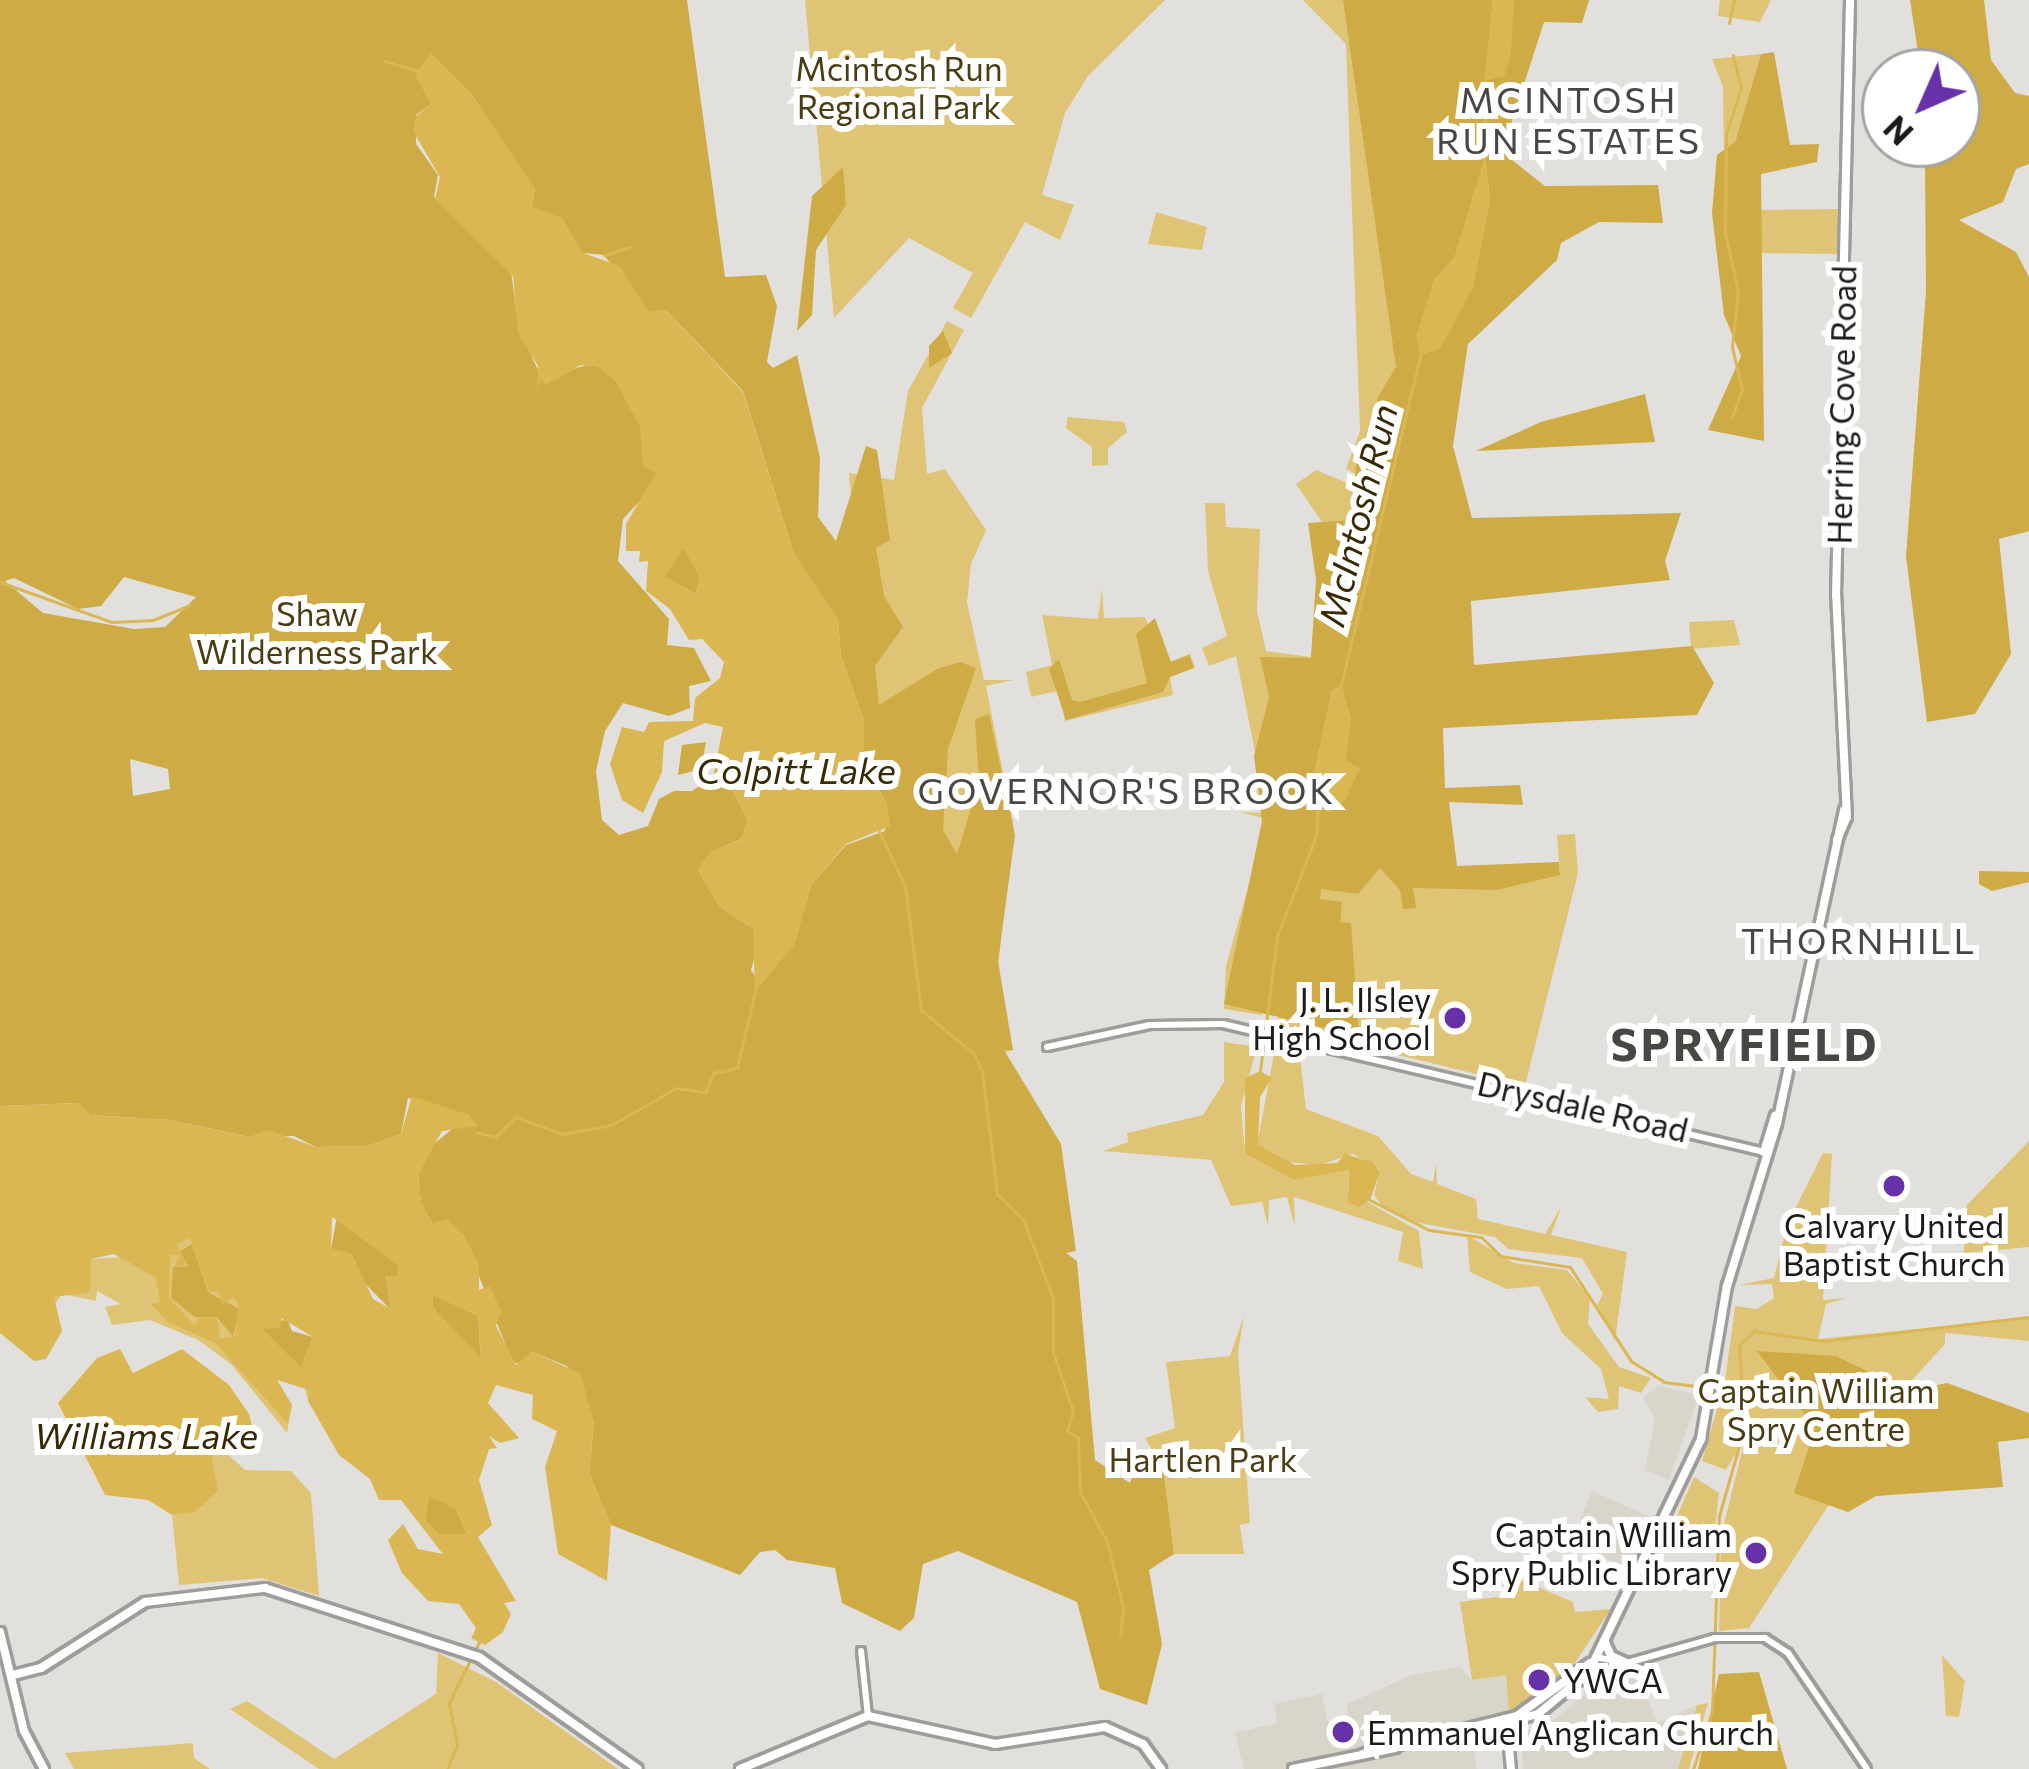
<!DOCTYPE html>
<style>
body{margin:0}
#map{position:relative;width:2029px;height:1769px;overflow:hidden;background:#e2e0dc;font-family:Commissioner,sans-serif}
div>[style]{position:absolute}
.built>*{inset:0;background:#d9d5ca}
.green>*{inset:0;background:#e0c476}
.forest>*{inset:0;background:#ceab45}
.water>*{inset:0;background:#dab753}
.stream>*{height:3px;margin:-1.5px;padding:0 1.5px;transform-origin:1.5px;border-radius:1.5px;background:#dab753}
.roads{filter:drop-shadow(3px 0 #9e9d99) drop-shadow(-3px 0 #9e9d99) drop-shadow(0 3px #9e9d99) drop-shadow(0 -3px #9e9d99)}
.tertiary>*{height:6px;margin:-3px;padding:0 3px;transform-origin:3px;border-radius:3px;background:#fff}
.secondary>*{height:8px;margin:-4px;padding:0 4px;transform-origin:4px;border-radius:4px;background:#fff}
.dots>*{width:33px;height:33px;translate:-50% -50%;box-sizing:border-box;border:6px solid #fff;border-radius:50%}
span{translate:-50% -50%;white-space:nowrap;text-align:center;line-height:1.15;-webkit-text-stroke:12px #fff;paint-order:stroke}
.park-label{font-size:33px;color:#4b3d12}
.street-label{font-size:33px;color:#1c1b1a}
.poi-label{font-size:33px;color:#1c1b1a}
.right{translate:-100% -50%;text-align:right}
.left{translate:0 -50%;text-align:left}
.neighbourhood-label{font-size:36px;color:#484744;letter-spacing:3px}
.water-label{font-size:36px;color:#372900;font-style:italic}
.district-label{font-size:45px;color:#484744;font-weight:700;letter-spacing:3px}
.north{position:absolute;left:1861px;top:48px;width:120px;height:120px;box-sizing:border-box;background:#fff;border:3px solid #a4a4a3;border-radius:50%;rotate:225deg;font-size:33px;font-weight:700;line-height:48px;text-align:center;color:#1c1b1a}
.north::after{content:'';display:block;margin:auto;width:42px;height:54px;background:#6731a8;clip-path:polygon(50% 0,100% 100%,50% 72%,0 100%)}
</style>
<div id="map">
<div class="built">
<div style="clip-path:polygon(1658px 1386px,1699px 1395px,1669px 1480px,1645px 1470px,1655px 1420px,1643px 1397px)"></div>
<div style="clip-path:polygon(1592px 1491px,1651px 1517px,1629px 1570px,1585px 1548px,1593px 1524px,1580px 1519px)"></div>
<div style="clip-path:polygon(1460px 1667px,1472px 1680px,1506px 1674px,1509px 1713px,1469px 1721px,1477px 1769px,1244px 1769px,1235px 1733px,1277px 1723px,1274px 1704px,1322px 1694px,1333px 1748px,1352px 1745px,1347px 1704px,1411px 1675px)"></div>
<div style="clip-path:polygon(1613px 1671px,1639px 1676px,1657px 1723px,1697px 1705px,1678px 1769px,1523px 1769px,1522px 1739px,1529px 1730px,1549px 1724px)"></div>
</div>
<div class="green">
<div style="clip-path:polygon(805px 0,1165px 0,1088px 76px,1065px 113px,1042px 195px,1074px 205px,1060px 240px,1025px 222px,971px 318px,953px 308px,973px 273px,909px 238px,834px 318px)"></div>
<div style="clip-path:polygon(1303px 0,1362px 0,1406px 410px,1360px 476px,1346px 469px,1360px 431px,1346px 44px)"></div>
<div style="clip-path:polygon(1720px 0,1771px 0,1760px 22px,1718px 16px)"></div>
<div style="clip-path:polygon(1761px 54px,1735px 142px,1724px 154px,1723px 87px,1712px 59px)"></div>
<div style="clip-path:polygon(1839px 209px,1838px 254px,1761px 253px,1761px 210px)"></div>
<div style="clip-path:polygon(1156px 212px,1207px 227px,1202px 250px,1148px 244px)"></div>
<div style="clip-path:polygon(947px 321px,964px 330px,922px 408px,927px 474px,945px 469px,986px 530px,971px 564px,967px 602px,984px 680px,1013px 680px,986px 686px,1013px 823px,997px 979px,1013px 1050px,979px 1062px,877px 780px,849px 473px,894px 480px,908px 391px)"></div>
<div style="clip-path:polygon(1068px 417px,1124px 422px,1127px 432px,1108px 448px,1108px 465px,1092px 466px,1092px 447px,1066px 428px)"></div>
<div style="clip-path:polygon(1316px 470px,1366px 491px,1262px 1015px,1224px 1009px,1226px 966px,1267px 819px,1240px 812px,1267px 813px,1236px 656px,1209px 666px,1202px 648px,1227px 636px,1208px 571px,1205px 503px,1225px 503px,1226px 527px,1260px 529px,1257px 611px,1266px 651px,1311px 657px,1322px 522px,1296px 484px)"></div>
<div style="clip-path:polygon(1102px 588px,1104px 618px,1145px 617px,1164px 664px,1190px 654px,1195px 667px,1170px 677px,1173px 695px,1065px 721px,1058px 691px,1031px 697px,1026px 672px,1052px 665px,1042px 615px,1098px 619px)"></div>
<div style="clip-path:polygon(1734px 620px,1740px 645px,1691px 649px,1689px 622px)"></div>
<div style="clip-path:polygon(1575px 834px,1578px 873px,1525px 1086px,1276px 1025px,1324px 854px,1446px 880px,1560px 873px,1557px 835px)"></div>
<div style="clip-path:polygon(1224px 1042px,1257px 1047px,1241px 1106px,1245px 1154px,1294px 1180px,1349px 1170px,1348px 1191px,1419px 1231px,1423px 1269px,1398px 1261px,1403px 1232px,1294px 1197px,1295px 1227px,1287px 1197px,1269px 1200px,1268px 1226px,1262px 1202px,1231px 1206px,1211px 1160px,1103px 1151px,1128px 1142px,1127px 1133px,1203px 1115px,1224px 1082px)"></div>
<div style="clip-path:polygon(1276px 1044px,1299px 1050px,1306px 1109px,1378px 1136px,1411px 1174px,1433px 1182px,1436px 1162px,1437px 1184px,1476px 1199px,1478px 1219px,1545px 1234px,1562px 1205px,1551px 1235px,1627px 1252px,1615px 1341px,1597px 1305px,1603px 1294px,1582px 1258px,1508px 1249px,1495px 1237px,1409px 1221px,1382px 1206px,1374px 1195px,1380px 1170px,1353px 1154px,1319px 1165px,1275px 1161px,1257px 1145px)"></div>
<div style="clip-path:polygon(2029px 1141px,2029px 1247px,1964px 1253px,1966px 1206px)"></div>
<div style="clip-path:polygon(1823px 1153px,1832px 1154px,1823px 1300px,1846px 1298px,1826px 1304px,1818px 1339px,2029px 1318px,2029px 1341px,1945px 1333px,1945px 1344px,1904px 1389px,1847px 1502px,1828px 1506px,1749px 1628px,1719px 1631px,1721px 1536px,1749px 1423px,1744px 1403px,1724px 1389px,1735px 1306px,1757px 1309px,1774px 1298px,1772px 1284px,1739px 1285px,1774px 1278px,1787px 1225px)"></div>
<div style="clip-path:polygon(187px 1235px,279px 1313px,315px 1400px,308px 1401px,304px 1384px,277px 1380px,292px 1405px,287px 1433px,231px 1364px,198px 1340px,150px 1320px,112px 1325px,105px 1307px,121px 1304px,97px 1291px,96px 1301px,62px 1294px,54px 1306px,54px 1297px,91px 1259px,168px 1254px)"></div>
<div style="clip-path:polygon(1467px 1235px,1514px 1263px,1567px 1270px,1590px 1298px,1588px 1324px,1619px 1367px,1651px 1378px,1641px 1393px,1619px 1386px,1618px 1409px,1598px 1412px,1585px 1397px,1609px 1399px,1601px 1369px,1562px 1333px,1539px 1286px,1507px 1289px,1470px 1272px)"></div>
<div style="clip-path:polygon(1244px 1316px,1238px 1352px,1250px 1523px,1240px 1525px,1244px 1554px,1174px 1554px,1163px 1469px,1145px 1438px,1175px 1428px,1166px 1362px,1230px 1356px)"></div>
<div style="clip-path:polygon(1721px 1395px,1738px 1407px,1738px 1450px,1726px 1470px,1702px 1461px)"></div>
<div style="clip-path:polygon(209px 1437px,245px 1470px,291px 1471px,311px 1493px,319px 1596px,262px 1578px,179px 1585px,172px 1515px,195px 1512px,217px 1493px)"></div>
<div style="clip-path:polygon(1694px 1477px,1719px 1493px,1714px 1538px,1671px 1530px)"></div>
<div style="clip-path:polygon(1502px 1572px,1573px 1602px,1575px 1612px,1611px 1609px,1564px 1679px,1509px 1713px,1506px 1675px,1472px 1680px,1460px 1602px,1504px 1596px)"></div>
<div style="clip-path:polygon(438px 1653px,496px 1682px,618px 1769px,319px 1769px,230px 1709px,247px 1701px,334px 1759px,436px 1694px)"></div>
<div style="clip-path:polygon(1942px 1655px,1965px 1681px,1959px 1717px,1946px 1716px)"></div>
<div style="clip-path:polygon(1708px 1703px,1689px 1769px,1678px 1769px,1697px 1705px)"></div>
<div style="clip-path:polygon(193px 1743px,194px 1758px,210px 1769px,74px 1769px,65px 1753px)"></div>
</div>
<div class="forest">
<div style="clip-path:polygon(evenodd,0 0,687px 0,725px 277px,766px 275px,777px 306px,767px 362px,773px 368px,797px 355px,820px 458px,818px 517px,836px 541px,866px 446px,877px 450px,890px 540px,876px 548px,884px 596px,903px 627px,875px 666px,879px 705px,937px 669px,960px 662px,976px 668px,948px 749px,943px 830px,957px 854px,979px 782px,975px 719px,989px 714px,1015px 835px,998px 961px,1013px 1050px,1004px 1050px,1061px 1144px,1076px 1251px,1066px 1253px,1077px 1261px,1095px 1460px,1130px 1483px,1136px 1467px,1163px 1468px,1174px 1554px,1149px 1570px,1162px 1644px,1147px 1705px,1100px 1689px,1077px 1602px,958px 1551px,923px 1564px,914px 1618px,900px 1631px,842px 1603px,835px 1568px,787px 1560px,775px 1550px,760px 1552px,740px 1575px,611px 1525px,589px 1473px,594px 1423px,567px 1366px,532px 1352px,525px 1365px,512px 1362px,463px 1234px,432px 1223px,421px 1203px,418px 1175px,434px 1144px,469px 1115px,408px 1098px,401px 1134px,367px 1146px,316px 1147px,294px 1136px,249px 1137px,170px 1120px,90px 1115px,78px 1103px,0 1106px,0 0,423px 83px,469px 91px,535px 189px,531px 206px,583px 253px,604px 255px,648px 312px,666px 310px,743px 391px,794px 554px,838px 620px,841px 656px,864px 721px,864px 765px,887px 803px,885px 831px,846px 845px,811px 885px,794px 944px,761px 984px,751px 970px,758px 946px,753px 929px,719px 906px,698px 870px,711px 852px,741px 839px,748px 821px,730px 785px,715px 775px,692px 791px,674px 791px,659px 799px,648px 826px,619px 835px,602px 820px,596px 771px,605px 731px,623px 703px,669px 716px,690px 708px,689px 686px,711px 681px,694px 648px,667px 645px,669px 619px,618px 561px,623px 519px,655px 485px,657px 468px,626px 391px,597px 362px,551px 376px,538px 370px,519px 329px,511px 272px,434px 197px,438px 175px,416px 144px,416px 115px,431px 104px,423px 83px,0 0,124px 577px,196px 597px,165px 627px,134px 629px,43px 613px,5px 581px,14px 578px,78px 609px,101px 606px,124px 577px,0 0,130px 759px,168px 769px,170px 789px,133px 796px,130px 759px)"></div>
<div style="clip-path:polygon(evenodd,1343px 0,1493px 0,1485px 80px,1504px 76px,1514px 0,1589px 0,1582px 23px,1544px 22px,1502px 152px,1545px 186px,1658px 185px,1663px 223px,1599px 222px,1561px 243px,1557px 260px,1468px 344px,1453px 446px,1472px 518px,1681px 513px,1665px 561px,1670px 580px,1471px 601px,1474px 665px,1692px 646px,1714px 683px,1697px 715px,1443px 728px,1445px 788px,1520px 785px,1523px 805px,1449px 802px,1457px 866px,1559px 862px,1560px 875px,1497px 890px,1413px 888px,1416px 908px,1403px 909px,1400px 890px,1380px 868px,1358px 894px,1321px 889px,1320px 899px,1342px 902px,1340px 922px,1351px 923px,1359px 1036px,1224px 1004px,1262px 821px,1254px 756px,1269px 697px,1260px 657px,1311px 658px,1316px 580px,1308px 523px,1353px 520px,1356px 462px,1375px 446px,1377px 399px,1396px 367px,1343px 0,1485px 157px,1490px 199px,1472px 290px,1434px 280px,1455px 257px,1485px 157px,1343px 0,1342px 685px,1346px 759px,1355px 772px,1345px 800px,1329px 812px,1318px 806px,1314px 775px,1332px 691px,1342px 685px)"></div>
<div style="clip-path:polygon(1910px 0,1984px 0,1991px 60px,2015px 93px,2029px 96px,2029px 164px,2016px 169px,2003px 202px,1959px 220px,2016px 252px,2029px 277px,2029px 531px,1999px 539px,2011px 654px,1975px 714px,1927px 722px,1906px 556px,1926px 291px,1925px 164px,1934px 161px,1932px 144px,1957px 144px,1957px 72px,1921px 72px)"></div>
<div style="clip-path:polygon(1774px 52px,1790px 145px,1819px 144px,1817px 162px,1761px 174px,1764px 441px,1708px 430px,1741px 356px,1724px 315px,1712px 213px,1717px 155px,1735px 142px,1761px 54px)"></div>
<div style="clip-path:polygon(843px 167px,846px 205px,816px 250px,812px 315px,797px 331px,812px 196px)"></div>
<div style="clip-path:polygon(943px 331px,952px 353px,929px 368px,929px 346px)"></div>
<div style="clip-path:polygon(1645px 394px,1655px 442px,1476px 451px,1541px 422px)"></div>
<div style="clip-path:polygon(683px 547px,700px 576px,696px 594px,664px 577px)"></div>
<div style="clip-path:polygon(1155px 618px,1171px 662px,1189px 655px,1194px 668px,1170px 677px,1163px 692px,1066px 720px,1049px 669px,1059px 659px,1072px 700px,1080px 702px,1147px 683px,1136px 634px)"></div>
<div style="clip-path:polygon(706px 742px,701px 769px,678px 775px,682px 745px)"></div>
<div style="clip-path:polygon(1979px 871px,2029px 872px,2029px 882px,1992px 891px,1979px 884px)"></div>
<div style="clip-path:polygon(337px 1216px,399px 1266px,398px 1277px,386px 1276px,391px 1310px,331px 1249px)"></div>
<div style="clip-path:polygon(192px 1244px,208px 1292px,239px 1309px,233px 1337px,217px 1317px,195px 1317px,171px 1298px,173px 1267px,188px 1266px,180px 1251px)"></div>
<div style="clip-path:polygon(432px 1294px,478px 1316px,481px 1360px,433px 1308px)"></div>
<div style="clip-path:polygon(287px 1319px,292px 1331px,313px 1337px,301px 1368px,261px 1328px)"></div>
<div style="clip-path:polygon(1757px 1351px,1836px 1356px,1908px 1391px,1947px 1383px,2029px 1413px,2029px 1438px,1998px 1442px,2003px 1487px,1876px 1496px,1848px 1512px,1828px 1505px,1794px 1493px,1815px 1428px)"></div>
<div style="clip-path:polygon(429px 1495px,456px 1509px,467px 1534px,439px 1535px,425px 1520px)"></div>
<div style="clip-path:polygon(1759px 1672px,1787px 1769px,1698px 1769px,1719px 1674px)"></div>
</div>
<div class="water">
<div style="clip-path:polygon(1493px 0,1514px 0,1511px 55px,1504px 76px,1484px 81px)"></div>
<div style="clip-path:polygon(evenodd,431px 53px,469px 91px,517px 162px,535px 189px,531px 206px,562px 218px,583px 253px,620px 266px,648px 311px,666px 310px,743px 392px,794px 554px,838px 620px,841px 656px,864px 721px,864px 765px,887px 803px,890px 826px,846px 844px,811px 885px,795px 944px,755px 991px,753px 929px,719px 906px,698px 870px,711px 851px,740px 840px,748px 821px,730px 785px,714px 773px,723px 727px,705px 723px,664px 741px,662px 772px,643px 813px,622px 800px,610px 764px,622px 727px,644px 732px,649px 722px,693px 721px,695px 698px,720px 678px,724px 662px,702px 639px,689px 640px,670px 609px,646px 591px,648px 561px,639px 562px,640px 551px,626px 551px,626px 524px,656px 473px,643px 466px,640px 427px,616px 382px,598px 367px,581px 365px,546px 385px,541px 379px,537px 389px,538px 366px,518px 333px,513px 276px,435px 199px,440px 177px,413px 131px,416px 116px,431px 104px,415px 75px,431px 53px,683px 548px,700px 576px,696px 594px,665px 577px,683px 548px)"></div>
<div style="clip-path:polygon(1485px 155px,1490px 199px,1472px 290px,1440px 349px,1420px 355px,1416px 336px,1434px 280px,1455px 257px)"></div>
<div style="clip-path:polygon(1342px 685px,1351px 719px,1346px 759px,1360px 769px,1345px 800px,1328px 812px,1318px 806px,1314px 775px,1332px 691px)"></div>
<div style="clip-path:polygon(1260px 1071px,1272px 1078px,1260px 1097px,1258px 1145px,1295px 1165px,1337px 1163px,1345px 1154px,1372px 1162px,1380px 1172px,1370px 1200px,1358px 1207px,1348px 1202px,1349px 1170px,1294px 1180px,1245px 1154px,1245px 1078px)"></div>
<div style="clip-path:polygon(evenodd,412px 1096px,469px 1115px,478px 1126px,442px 1131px,418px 1175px,421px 1203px,432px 1223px,447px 1219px,463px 1234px,479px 1264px,479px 1290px,490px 1286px,501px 1311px,496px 1326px,516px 1365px,532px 1352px,580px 1373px,594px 1422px,589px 1473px,611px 1525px,607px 1581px,558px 1554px,545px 1467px,557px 1431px,532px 1419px,533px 1395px,496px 1385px,488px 1403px,519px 1438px,500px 1443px,489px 1436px,497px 1448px,489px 1449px,479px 1480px,492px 1525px,478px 1537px,516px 1601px,504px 1603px,511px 1614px,503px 1632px,485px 1645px,471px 1638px,476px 1628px,459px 1604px,428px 1601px,402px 1573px,388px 1540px,403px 1524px,418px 1549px,443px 1554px,401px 1500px,379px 1500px,370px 1479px,339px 1455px,308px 1401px,309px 1390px,277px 1380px,292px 1405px,287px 1423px,215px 1343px,169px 1323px,151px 1304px,160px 1302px,156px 1278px,114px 1254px,91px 1259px,90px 1292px,54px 1297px,62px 1331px,46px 1359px,34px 1361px,0 1333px,0 1106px,78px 1103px,90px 1115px,170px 1120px,248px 1137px,268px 1130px,316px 1147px,367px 1146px,401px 1134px,412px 1096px,332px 1217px,399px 1266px,397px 1276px,386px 1276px,391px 1309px,373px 1299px,352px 1254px,331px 1248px,332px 1217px,412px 1096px,190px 1238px,209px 1292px,218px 1292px,223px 1305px,233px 1297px,238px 1303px,235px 1337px,220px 1339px,217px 1318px,200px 1317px,195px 1326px,169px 1298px,170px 1255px,179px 1255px,175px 1266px,186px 1265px,177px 1244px,190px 1238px,412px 1096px,432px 1295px,478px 1316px,481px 1358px,433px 1308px,432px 1295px,412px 1096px,281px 1318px,313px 1337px,301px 1367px,261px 1329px,280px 1328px,281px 1318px,412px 1096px,429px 1496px,456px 1509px,467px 1534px,439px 1534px,425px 1520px,429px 1496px)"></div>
<div style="clip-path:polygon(120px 1349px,133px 1373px,182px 1349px,229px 1385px,249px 1414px,252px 1426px,239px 1441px,209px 1438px,218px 1492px,195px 1512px,172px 1515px,148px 1500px,105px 1495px,58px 1403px,97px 1358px)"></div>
</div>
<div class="stream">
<div style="left:1729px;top:23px;width:24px;rotate:-78deg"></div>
<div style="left:384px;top:61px;width:33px;rotate:16deg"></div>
<div style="left:1484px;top:81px;width:74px;rotate:89.2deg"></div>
<div style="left:604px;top:255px;width:28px;rotate:-17deg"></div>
<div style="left:1732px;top:417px;width:29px;rotate:-70deg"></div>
<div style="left:1742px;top:390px;width:44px;rotate:-103.1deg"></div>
<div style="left:1732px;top:347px;width:55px;rotate:-83.8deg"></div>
<div style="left:1738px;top:292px;width:60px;rotate:-102.4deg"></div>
<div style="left:1725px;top:233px;width:99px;rotate:-89.4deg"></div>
<div style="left:1726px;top:134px;width:48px;rotate:-71.9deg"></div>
<div style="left:1741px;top:88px;width:34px;rotate:-104deg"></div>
<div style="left:0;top:582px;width:119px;rotate:19.7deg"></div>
<div style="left:112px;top:622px;width:41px;rotate:-2.8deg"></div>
<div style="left:153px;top:620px;width:40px;rotate:-22deg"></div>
<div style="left:1341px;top:685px;width:339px;rotate:-76.5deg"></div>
<div style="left:879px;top:831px;width:61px;rotate:64.7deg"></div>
<div style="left:905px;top:886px;width:125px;rotate:82.6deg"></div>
<div style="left:921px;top:1010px;width:67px;rotate:39.6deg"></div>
<div style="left:973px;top:1053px;width:20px;rotate:63deg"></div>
<div style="left:982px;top:1071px;width:124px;rotate:83deg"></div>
<div style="left:997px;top:1194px;width:36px;rotate:44deg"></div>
<div style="left:1023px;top:1219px;width:85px;rotate:69.4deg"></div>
<div style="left:1053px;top:1299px;width:53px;rotate:90deg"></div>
<div style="left:1053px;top:1352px;width:62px;rotate:71.3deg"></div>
<div style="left:1073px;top:1411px;width:21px;rotate:107deg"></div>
<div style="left:1067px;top:1431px;width:13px;rotate:29deg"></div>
<div style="left:1078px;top:1437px;width:55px;rotate:87.9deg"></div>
<div style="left:1080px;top:1492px;width:57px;rotate:61.6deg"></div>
<div style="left:1107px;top:1542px;width:67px;rotate:76.2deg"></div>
<div style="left:1123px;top:1607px;width:29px;rotate:96deg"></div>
<div style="left:1260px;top:1071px;width:136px;rotate:-82.8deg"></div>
<div style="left:1277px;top:936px;width:107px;rotate:-68.7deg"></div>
<div style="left:1316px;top:836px;width:30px;rotate:-86deg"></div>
<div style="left:476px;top:1132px;width:20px;rotate:15deg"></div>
<div style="left:495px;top:1137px;width:29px;rotate:-44deg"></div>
<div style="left:516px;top:1117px;width:49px;rotate:20.3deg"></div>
<div style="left:562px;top:1134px;width:50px;rotate:-10.4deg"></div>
<div style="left:611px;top:1125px;width:75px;rotate:-29.6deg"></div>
<div style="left:676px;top:1088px;width:30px;rotate:8deg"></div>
<div style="left:706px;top:1092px;width:20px;rotate:-70deg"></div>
<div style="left:713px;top:1073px;width:25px;rotate:-12deg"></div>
<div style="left:737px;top:1068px;width:79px;rotate:-76.8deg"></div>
<div style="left:1370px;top:1200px;width:66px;rotate:27deg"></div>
<div style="left:1429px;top:1230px;width:52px;rotate:7.7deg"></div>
<div style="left:1481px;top:1237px;width:28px;rotate:44deg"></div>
<div style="left:1501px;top:1256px;width:70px;rotate:9.1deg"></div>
<div style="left:1570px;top:1267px;width:112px;rotate:57deg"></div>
<div style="left:1631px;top:1361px;width:39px;rotate:32deg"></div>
<div style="left:1664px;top:1382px;width:56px;rotate:7.1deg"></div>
<div style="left:1720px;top:1389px;width:22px;rotate:34deg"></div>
<div style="left:447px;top:1769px;width:26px;rotate:-67deg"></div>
<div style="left:457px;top:1745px;width:43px;rotate:-100.8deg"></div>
<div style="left:449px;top:1703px;width:68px;rotate:-63.8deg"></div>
<div style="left:1693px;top:1769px;width:60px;rotate:-71.6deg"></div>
<div style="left:1712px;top:1712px;width:196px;rotate:-88deg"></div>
<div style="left:1719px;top:1516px;width:91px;rotate:-74.1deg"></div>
<div style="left:1744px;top:1428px;width:83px;rotate:-93.4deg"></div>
<div style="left:1739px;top:1345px;width:21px;rotate:-43deg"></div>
<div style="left:1754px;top:1331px;width:69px;rotate:8.4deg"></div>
<div style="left:1822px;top:1341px;width:208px;rotate:-6.6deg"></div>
</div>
<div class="roads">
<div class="tertiary">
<div style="left:1047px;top:1047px;width:105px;rotate:-12.1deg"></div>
<div style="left:1150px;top:1025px;width:73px;rotate:-0.8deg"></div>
<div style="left:1223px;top:1024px;width:556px;rotate:13.31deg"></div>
<div style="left:861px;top:1651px;width:65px;rotate:83.9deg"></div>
<div style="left:1595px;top:1657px;width:33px;rotate:11deg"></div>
<div style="left:1627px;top:1663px;width:91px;rotate:-15.9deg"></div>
<div style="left:1715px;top:1638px;width:50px"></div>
<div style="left:1765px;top:1638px;width:27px;rotate:33deg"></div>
<div style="left:1788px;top:1653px;width:140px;rotate:55.7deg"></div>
</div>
<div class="secondary">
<div style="left:1837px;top:840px;width:25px;rotate:-67deg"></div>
<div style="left:1847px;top:817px;width:221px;rotate:-92.8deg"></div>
<div style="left:1836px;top:596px;width:596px;rotate:-88.65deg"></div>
<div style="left:1764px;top:1152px;width:38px;rotate:-73deg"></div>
<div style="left:0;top:1632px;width:102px;rotate:76.4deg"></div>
<div style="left:24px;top:1731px;width:43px;rotate:62.2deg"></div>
<div style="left:1605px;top:1642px;width:15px;rotate:67deg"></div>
<div style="left:1611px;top:1656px;width:17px;rotate:24deg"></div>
<div style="left:13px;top:1675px;width:29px;rotate:-14deg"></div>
<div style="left:41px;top:1668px;width:123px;rotate:-32.4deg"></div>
<div style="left:145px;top:1602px;width:121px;rotate:-6.7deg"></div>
<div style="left:265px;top:1588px;width:225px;rotate:17.9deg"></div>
<div style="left:479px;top:1657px;width:194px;rotate:35.2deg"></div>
<div style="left:1507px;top:1727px;width:42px;rotate:84.6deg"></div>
<div style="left:1473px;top:1731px;width:67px;rotate:-14.7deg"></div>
<div style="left:1538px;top:1714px;width:66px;rotate:-39.5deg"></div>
<div style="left:1589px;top:1672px;width:259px;rotate:-64.3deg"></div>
<div style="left:1701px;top:1439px;width:155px;rotate:-80.4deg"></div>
<div style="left:1727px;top:1286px;width:170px;rotate:-72.9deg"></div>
<div style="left:1777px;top:1123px;width:320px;rotate:-77.9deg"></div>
<div style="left:1363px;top:1754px;width:159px;rotate:-13.9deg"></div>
<div style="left:1517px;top:1716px;width:90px;rotate:-36deg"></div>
<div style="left:740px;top:1769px;width:139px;rotate:-22.5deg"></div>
<div style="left:868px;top:1716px;width:130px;rotate:12.4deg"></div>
<div style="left:995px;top:1744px;width:111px;rotate:-8.8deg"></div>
<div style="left:1105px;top:1727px;width:42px;rotate:24.1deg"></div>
<div style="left:1143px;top:1744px;width:31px;rotate:54deg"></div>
<div style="left:1293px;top:1769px;width:104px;rotate:-11.6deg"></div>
</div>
</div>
<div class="dots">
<div style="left:1455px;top:1018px;background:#6731a8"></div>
<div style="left:1894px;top:1186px;background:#6731a8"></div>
<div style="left:1756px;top:1553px;background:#6731a8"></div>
<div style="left:1539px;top:1680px;background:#6731a8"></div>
<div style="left:1343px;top:1732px;background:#6731a8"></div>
</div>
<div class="park-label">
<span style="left:899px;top:87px">Mcintosh Run<br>Regional Park</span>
<span style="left:317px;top:632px">Shaw<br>Wilderness Park</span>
<span style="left:1816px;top:1409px">Captain William<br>Spry Centre</span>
<span style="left:1203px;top:1459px">Hartlen Park</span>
</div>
<div class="street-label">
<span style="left:1841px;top:405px;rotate:-89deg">Herring Cove Road</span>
<span style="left:1583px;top:1106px;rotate:13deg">Drysdale Road</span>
</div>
<div class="poi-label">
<span class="right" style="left:1431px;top:1018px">J. L. Ilsley<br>High School</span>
<span style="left:1894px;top:1244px">Calvary United<br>Baptist Church</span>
<span class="right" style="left:1732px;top:1553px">Captain William<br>Spry Public Library</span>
<span class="left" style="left:1563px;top:1680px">YWCA</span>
<span class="left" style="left:1367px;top:1732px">Emmanuel Anglican Church</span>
</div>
<div class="neighbourhood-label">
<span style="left:1569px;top:119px">MCINTOSH<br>RUN ESTATES</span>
<span style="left:1127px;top:790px">GOVERNOR'S BROOK</span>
<span style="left:1859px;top:940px">THORNHILL</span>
</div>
<div class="water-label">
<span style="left:1357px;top:515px;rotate:-76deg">McIntosh Run</span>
<span style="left:796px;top:770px">Colpitt Lake</span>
<span style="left:146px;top:1435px">Williams Lake</span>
</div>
<div class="district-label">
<span style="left:1745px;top:1043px">SPRYFIELD</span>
</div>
<div class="north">N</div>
</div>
